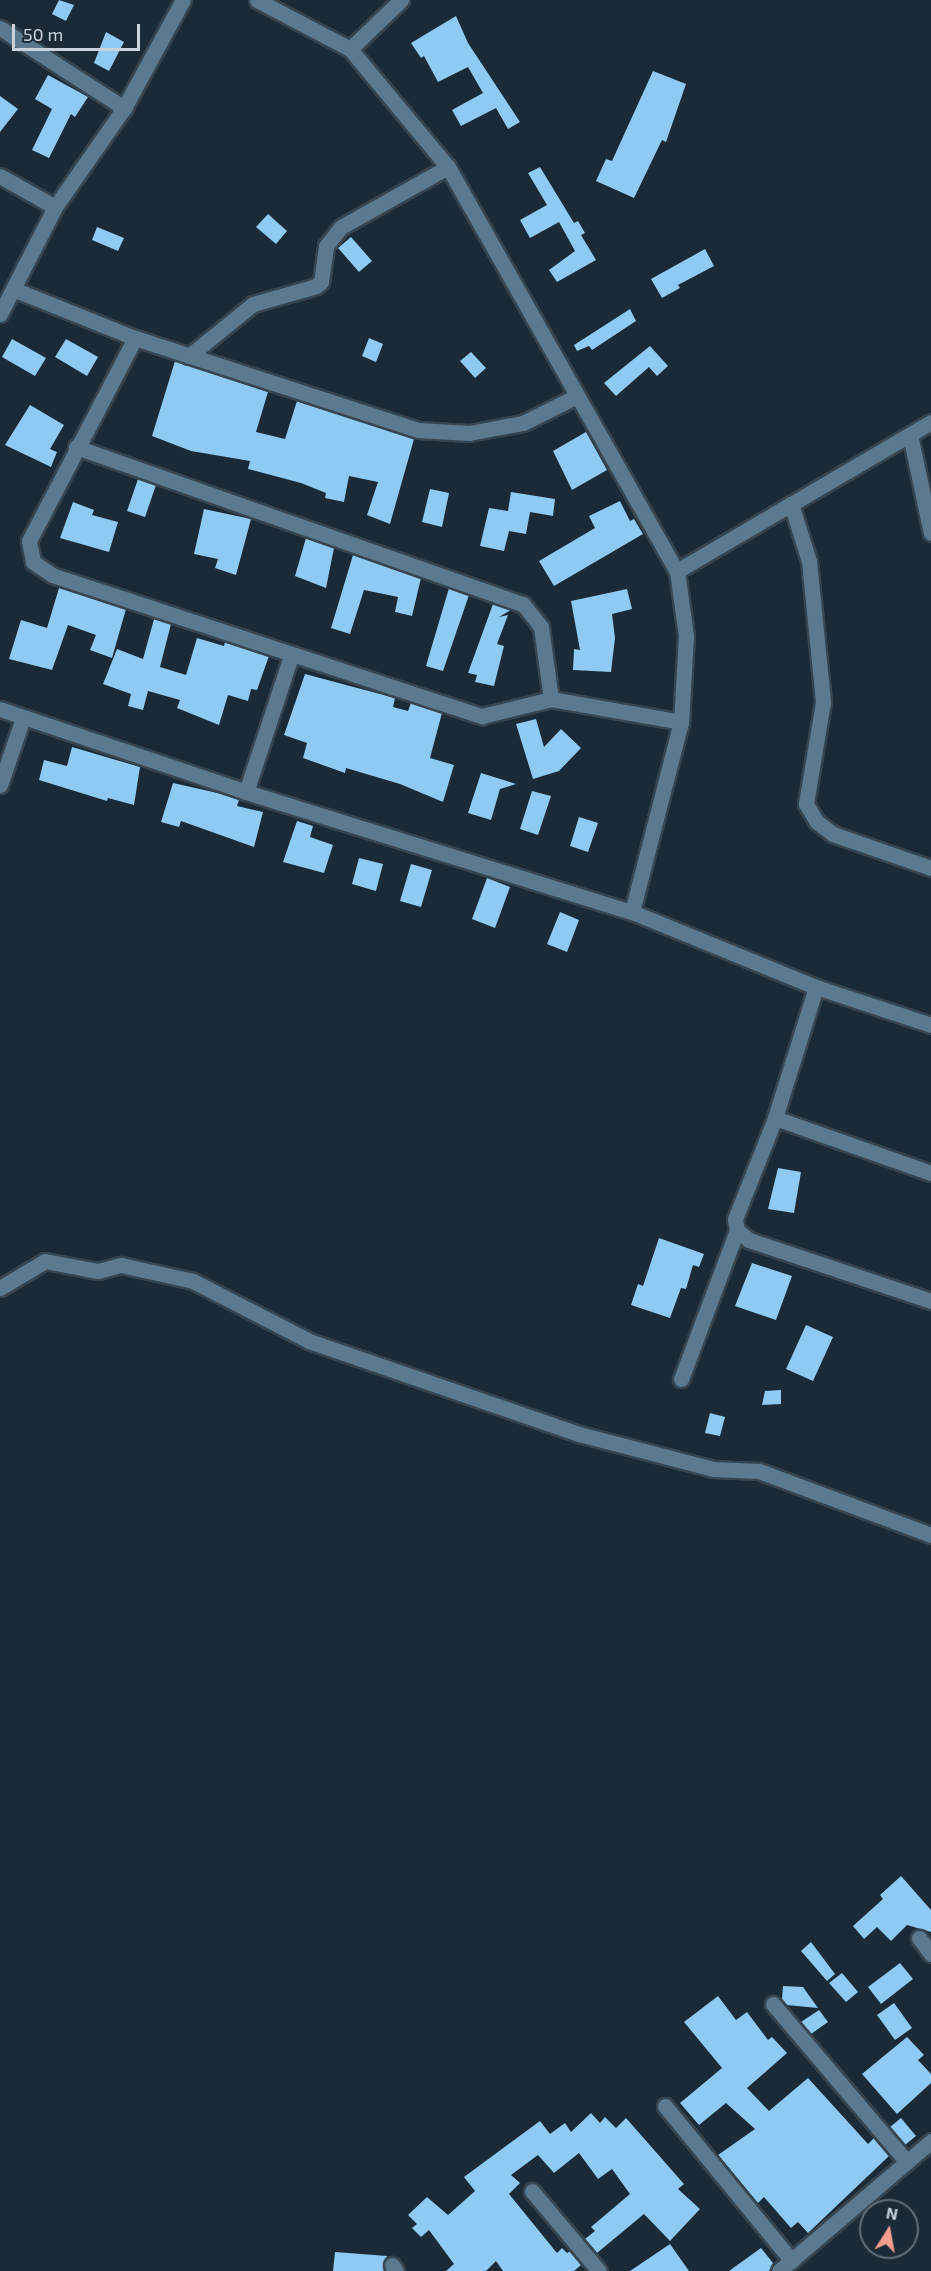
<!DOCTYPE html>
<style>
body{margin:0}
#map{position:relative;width:931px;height:2271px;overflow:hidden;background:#1a2a36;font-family:"Exo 2",sans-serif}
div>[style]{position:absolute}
.building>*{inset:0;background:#8ecaf4}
.roads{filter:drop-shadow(2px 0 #364550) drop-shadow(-2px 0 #364550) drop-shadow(0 2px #364550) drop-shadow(0 -2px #364550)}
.minor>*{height:15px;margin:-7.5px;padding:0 7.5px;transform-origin:7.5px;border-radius:7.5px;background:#5c7a8f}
span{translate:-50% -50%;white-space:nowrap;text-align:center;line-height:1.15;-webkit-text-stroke:6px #1a2a36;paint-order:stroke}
.north{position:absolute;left:859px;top:2199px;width:60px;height:60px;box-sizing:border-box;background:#1a2a36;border:2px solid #606e78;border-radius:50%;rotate:11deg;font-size:16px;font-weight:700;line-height:24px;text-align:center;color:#c9d3db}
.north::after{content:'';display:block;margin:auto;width:21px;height:27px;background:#f59d8f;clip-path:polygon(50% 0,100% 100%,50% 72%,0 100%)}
.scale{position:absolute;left:12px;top:24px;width:128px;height:27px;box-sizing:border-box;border:3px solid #c9d3db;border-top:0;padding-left:8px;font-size:18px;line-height:21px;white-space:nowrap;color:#c9d3db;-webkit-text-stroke:4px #1a2a36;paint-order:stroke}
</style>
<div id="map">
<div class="building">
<div style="clip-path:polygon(59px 0,74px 5px,66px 21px,52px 14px)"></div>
<div style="clip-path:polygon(456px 16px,468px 43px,520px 122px,508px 129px,496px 108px,461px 126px,452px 110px,483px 93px,468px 67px,438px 82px,424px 56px,421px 58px,411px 43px)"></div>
<div style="clip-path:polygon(106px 32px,124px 42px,109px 71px,94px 63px)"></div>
<div style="clip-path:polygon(653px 71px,686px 84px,666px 142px,662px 140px,634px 198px,596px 181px,606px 159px,612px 161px)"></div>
<div style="clip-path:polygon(48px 75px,88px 97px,75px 117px,71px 114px,49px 158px,32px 150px,52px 109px,35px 99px)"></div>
<div style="clip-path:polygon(0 96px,18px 109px,0 132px)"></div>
<div style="clip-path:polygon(540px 167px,574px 223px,578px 221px,585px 233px,581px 235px,596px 260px,557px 282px,549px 270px,575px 251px,559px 222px,530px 238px,520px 220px,547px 205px,528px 173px)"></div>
<div style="clip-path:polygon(268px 214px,287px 231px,276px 244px,256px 227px)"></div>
<div style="clip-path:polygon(97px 227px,124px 238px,118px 251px,92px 240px)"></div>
<div style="clip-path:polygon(351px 237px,372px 261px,359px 272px,338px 248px)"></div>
<div style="clip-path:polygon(705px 249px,714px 266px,678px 285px,680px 288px,662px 298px,651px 279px)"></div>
<div style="clip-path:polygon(630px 309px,636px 321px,592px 350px,589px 346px,577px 351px,574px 345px)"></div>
<div style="clip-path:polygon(369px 338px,383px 344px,376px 362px,362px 356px)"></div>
<div style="clip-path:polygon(12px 339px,46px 358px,35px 376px,2px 357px)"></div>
<div style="clip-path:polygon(66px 339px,98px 357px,87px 376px,55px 357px)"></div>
<div style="clip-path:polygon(650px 346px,668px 366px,657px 376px,649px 367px,616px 396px,604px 383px)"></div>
<div style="clip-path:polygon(471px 352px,486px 368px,475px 378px,460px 361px)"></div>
<div style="clip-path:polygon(175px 361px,268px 392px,256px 432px,285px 439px,297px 401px,414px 439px,390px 524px,367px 515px,378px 482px,349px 476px,344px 502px,325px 498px,326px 493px,301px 483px,248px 469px,250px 461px,191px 451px,152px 436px)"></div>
<div style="clip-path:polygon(30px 405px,64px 425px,50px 449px,57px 452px,51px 467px,5px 445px)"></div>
<div style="clip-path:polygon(586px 432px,607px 470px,572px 490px,553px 451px)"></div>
<div style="clip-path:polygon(138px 479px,156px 485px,145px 517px,127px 511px)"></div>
<div style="clip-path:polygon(430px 489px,449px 493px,442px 527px,422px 522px)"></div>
<div style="clip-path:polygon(511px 492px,555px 499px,553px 516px,530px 512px,526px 534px,509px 531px,504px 551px,480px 546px,489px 508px,508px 511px)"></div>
<div style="clip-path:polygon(620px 501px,630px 521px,634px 519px,643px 534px,554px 586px,539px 561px,595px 528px,589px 516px)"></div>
<div style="clip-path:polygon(73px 502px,94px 510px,92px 515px,118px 522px,109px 552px,60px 538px)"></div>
<div style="clip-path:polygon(204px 509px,251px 519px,236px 575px,215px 568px,218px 559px,194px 554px)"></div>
<div style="clip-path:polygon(306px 538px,334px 548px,326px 588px,295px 576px)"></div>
<div style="clip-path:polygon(353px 555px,421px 578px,412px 616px,395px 612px,398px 597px,364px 590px,350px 634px,331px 628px)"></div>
<div style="clip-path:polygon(59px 588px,126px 609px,112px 658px,90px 650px,96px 635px,68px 625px,52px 670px,9px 659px,21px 620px,47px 628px)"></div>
<div style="clip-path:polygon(449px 588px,469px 595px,443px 671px,426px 666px)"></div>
<div style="clip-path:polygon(627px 589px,632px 609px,612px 614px,615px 638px,611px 672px,573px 670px,574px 649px,580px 650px,571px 601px)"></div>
<div style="clip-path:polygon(493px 604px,511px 610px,499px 617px,508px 615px,497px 644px,504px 646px,494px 686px,475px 682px,477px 675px,468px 673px)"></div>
<div style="clip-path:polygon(154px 619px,171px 624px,160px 667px,186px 675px,197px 638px,224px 646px,225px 642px,269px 656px,257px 690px,251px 689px,248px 701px,228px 695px,219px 725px,177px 708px,180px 700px,148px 691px,143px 710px,128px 706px,131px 694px,103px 684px,117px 649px,143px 659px)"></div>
<div style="clip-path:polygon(305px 674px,395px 698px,393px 707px,408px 711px,411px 703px,442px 713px,430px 758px,454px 765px,443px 802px,400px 784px,346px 768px,345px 773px,303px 758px,307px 743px,284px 735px)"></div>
<div style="clip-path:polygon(536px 719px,544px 747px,561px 729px,581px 748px,559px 771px,533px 779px,516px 724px)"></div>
<div style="clip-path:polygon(72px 747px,140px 767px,134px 805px,108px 798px,107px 801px,39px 780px,44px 760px,67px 766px)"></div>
<div style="clip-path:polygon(481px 773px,516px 784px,500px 789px,491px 820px,468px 813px)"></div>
<div style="clip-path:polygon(173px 783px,222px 794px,239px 800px,237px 806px,263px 812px,254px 847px,181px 821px,179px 827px,161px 822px)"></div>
<div style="clip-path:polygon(532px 791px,551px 796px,538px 835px,520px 829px)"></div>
<div style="clip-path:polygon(579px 817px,598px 823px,588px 852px,570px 846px)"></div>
<div style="clip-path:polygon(297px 821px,313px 826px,310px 837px,333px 845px,324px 873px,283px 862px)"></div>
<div style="clip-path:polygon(359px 858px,383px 864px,376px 891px,352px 884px)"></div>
<div style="clip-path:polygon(411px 864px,432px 870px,421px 907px,400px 901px)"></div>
<div style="clip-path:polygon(487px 878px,510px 887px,495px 928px,472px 919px)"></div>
<div style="clip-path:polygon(560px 912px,579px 920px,567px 952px,547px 944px)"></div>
<div style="clip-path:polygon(778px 1168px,801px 1172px,794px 1213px,768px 1209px)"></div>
<div style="clip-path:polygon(659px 1238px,704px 1254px,699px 1267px,693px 1265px,686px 1289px,681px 1288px,670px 1318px,631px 1305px,638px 1284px,643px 1286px)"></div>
<div style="clip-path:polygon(752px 1263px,792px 1276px,776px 1320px,735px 1306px)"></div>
<div style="clip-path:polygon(806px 1325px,833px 1337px,813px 1381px,786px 1369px)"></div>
<div style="clip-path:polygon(781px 1390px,781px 1404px,762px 1405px,765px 1391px)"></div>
<div style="clip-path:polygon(710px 1413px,725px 1417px,720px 1436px,705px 1433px)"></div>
<div style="clip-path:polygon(901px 1876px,931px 1910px,931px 1932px,907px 1925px,891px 1941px,877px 1927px,864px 1939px,853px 1926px,883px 1899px,880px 1895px)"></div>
<div style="clip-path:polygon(811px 1942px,835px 1974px,827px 1981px,801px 1951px)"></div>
<div style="clip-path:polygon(900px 1963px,913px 1979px,881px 2004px,868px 1987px)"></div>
<div style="clip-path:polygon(842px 1973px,858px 1992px,846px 2002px,829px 1983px)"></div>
<div style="clip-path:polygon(783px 1986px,803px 1987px,818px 2008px,786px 2005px,782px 1999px)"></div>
<div style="clip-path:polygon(718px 1996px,736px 2020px,747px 2012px,768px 2040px,772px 2037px,787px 2053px,747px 2088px,769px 2111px,808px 2078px,868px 2144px,874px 2138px,889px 2156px,808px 2233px,798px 2222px,791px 2228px,764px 2197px,758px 2203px,718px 2155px,755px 2129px,726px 2103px,699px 2125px,680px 2103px,722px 2068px,684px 2022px)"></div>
<div style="clip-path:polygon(894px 2003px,912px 2028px,895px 2040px,877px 2015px)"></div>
<div style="clip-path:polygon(819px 2010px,828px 2022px,811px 2034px,801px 2022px)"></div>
<div style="clip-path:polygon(907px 2037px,924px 2055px,918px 2060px,931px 2074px,931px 2083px,897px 2114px,862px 2074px)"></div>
<div style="clip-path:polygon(591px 2113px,600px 2123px,605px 2117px,616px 2128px,626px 2118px,684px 2184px,678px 2189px,700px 2209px,670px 2241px,644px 2214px,597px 2253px,585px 2239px,595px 2231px,591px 2227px,630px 2194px,612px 2169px,598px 2179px,579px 2153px,554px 2173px,538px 2155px,511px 2175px,520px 2183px,509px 2194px,557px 2253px,562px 2248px,567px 2253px,570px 2251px,581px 2265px,574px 2271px,503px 2271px,496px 2261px,486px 2271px,446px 2271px,454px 2264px,429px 2230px,421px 2237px,412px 2228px,417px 2224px,408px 2215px,427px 2197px,448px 2215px,475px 2191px,464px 2177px,540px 2121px,550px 2134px,565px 2123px,571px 2132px)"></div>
<div style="clip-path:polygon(901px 2118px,916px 2136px,905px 2145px,890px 2127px)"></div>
<div style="clip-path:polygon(670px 2244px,689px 2271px,630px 2271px)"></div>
<div style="clip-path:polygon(761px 2248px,773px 2263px,769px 2271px,729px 2271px)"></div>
<div style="clip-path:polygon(335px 2252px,387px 2256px,384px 2271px,333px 2271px)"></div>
</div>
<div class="roads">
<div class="minor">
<div style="left:257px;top:0;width:105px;rotate:27.8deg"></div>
<div style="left:350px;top:49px;width:153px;rotate:50.3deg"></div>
<div style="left:448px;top:167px;width:464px;rotate:60.5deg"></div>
<div style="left:677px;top:571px;width:66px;rotate:82.1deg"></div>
<div style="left:686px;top:636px;width:86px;rotate:93.3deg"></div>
<div style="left:681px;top:722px;width:196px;rotate:104.5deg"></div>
<div style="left:0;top:28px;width:148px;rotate:32.8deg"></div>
<div style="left:350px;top:49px;width:71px;rotate:-43.9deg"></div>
<div style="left:0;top:176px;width:63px;rotate:29.4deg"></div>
<div style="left:13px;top:289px;width:131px;rotate:21.9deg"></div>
<div style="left:135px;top:338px;width:298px;rotate:18deg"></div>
<div style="left:418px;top:430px;width:51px;rotate:3.4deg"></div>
<div style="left:469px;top:433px;width:55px;rotate:-10.5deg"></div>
<div style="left:523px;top:423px;width:58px;rotate:-26.6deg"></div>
<div style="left:0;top:314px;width:120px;rotate:-62.8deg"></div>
<div style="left:55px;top:207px;width:121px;rotate:-55.1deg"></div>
<div style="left:124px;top:108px;width:123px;rotate:-61.4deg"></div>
<div style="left:135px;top:338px;width:229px;rotate:117.6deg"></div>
<div style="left:29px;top:541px;width:21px;rotate:79deg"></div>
<div style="left:33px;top:562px;width:23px;rotate:34deg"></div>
<div style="left:52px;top:575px;width:453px;rotate:18.2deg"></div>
<div style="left:482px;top:716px;width:71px;rotate:-13.8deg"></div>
<div style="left:551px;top:699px;width:132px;rotate:10deg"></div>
<div style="left:189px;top:356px;width:82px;rotate:-39.1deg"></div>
<div style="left:253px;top:304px;width:66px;rotate:-15.9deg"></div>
<div style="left:316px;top:286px;width:6px;rotate:-39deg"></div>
<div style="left:321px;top:282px;width:36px;rotate:-82deg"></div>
<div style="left:326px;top:246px;width:24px;rotate:-52deg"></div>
<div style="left:341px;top:227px;width:123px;rotate:-29.3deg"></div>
<div style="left:910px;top:435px;width:100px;rotate:77.9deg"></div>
<div style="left:76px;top:447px;width:474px;rotate:19.4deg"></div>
<div style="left:523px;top:604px;width:29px;rotate:52deg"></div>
<div style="left:541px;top:627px;width:73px;rotate:82.1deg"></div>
<div style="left:791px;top:504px;width:60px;rotate:72.5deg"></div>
<div style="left:809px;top:561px;width:142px;rotate:84.3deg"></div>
<div style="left:823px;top:702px;width:103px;rotate:99.5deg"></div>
<div style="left:806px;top:804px;width:21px;rotate:59deg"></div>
<div style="left:817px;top:822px;width:20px;rotate:37deg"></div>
<div style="left:833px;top:834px;width:104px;rotate:19.1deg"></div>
<div style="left:677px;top:571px;width:294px;rotate:-30.4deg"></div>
<div style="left:0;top:709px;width:260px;rotate:18.6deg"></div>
<div style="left:246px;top:792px;width:404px;rotate:17.3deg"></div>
<div style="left:632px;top:912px;width:199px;rotate:22.2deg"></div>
<div style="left:816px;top:987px;width:121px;rotate:18.3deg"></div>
<div style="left:0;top:785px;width:71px;rotate:-71.1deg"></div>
<div style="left:246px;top:792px;width:143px;rotate:-71.7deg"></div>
<div style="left:816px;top:987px;width:137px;rotate:107.4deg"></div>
<div style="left:775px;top:1118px;width:109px;rotate:111.6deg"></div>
<div style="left:735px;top:1219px;width:11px;rotate:80deg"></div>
<div style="left:737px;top:1230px;width:16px;rotate:40deg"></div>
<div style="left:749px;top:1240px;width:192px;rotate:18.5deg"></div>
<div style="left:775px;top:1118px;width:165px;rotate:19.4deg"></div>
<div style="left:0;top:1288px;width:52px;rotate:-31deg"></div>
<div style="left:45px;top:1261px;width:54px;rotate:10.7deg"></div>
<div style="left:98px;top:1271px;width:24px;rotate:-15deg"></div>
<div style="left:121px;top:1265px;width:74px;rotate:12.5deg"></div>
<div style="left:193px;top:1281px;width:131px;rotate:27.3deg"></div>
<div style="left:309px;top:1341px;width:286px;rotate:19deg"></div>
<div style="left:579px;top:1434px;width:138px;rotate:14.6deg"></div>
<div style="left:713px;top:1469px;width:46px;rotate:2.5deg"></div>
<div style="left:759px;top:1471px;width:184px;rotate:20.4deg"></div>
<div style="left:681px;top:1379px;width:159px;rotate:-69.4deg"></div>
<div style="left:919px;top:1938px;width:20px;rotate:53deg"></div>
<div style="left:773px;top:2004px;width:207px;rotate:49.7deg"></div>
<div style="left:665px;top:2106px;width:200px;rotate:50.7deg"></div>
<div style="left:532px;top:2191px;width:104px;rotate:50.1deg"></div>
<div style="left:392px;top:2265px;width:7px;rotate:56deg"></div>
<div style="left:779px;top:2271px;width:200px;rotate:-40.5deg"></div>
</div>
</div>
<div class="north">N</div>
<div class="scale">50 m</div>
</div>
